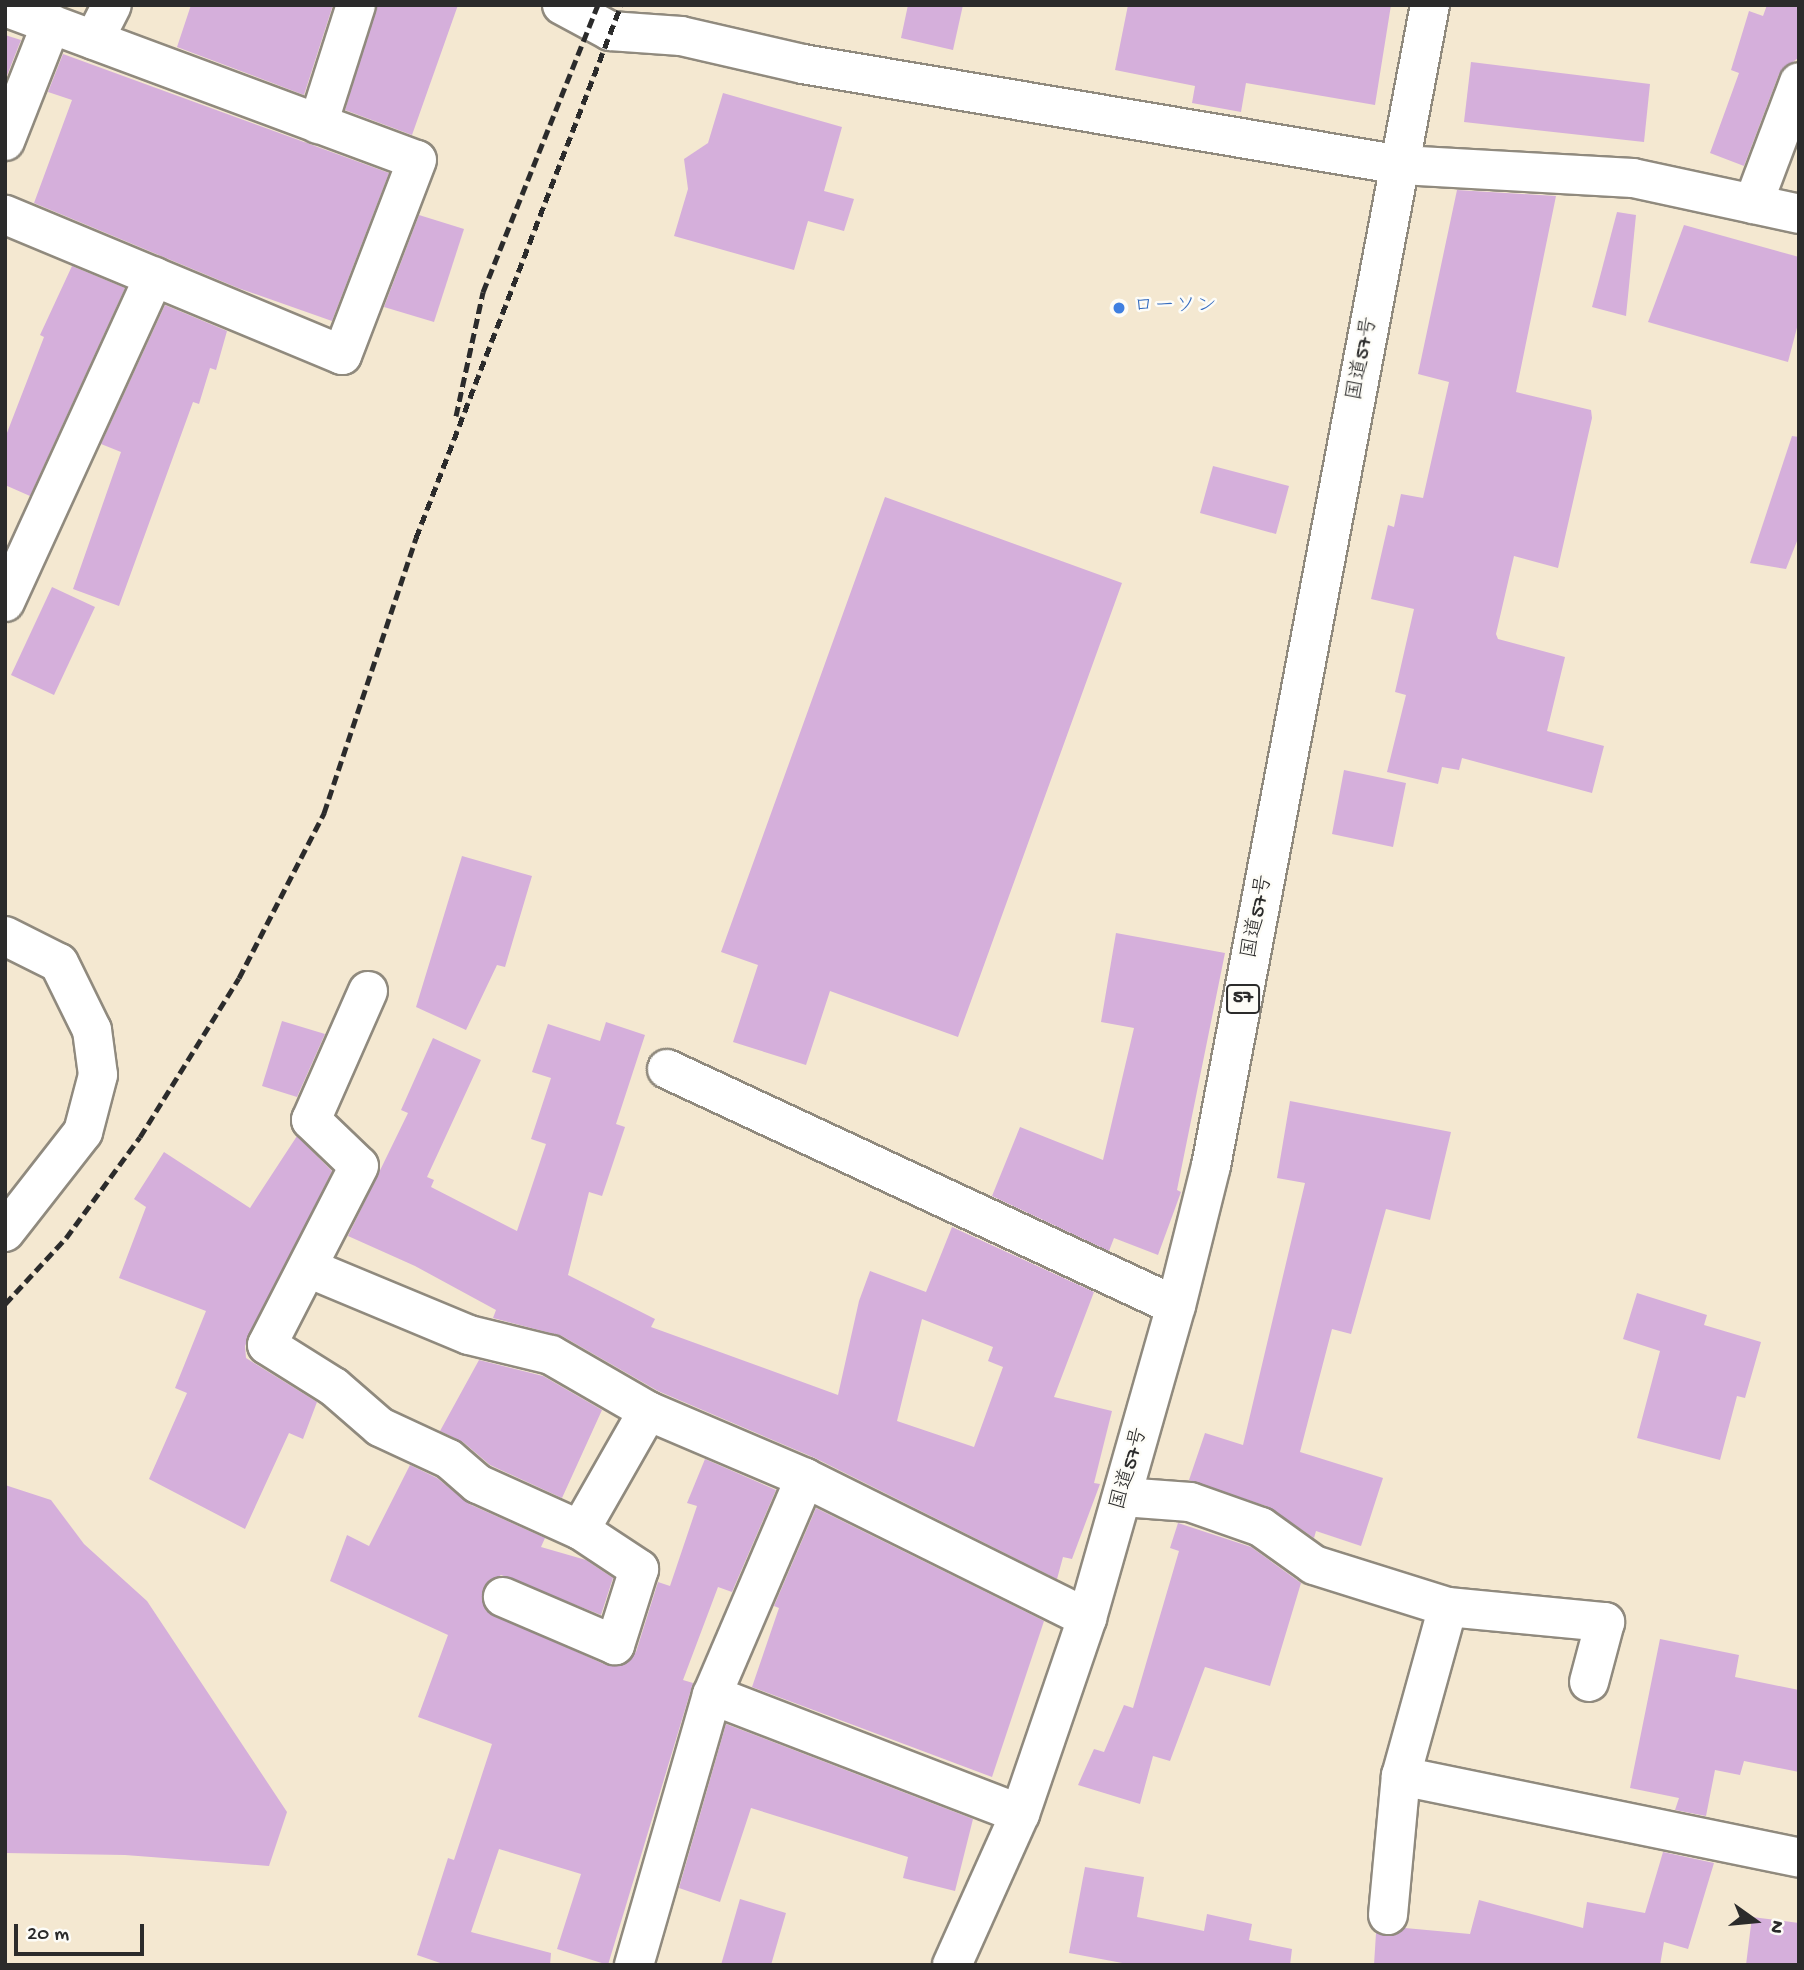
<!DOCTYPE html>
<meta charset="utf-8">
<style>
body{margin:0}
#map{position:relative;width:1804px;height:1970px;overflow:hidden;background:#f4e8d1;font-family:"Gochi Hand","Klee One",sans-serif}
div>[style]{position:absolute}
.building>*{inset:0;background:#d5afdb}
.roads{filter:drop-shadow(2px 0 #908a7e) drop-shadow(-2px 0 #908a7e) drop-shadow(0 2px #908a7e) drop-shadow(0 -2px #908a7e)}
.minor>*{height:38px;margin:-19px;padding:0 19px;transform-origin:19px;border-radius:19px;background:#fff}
.highway>*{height:38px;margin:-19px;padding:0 19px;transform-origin:19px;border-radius:19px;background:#fff}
.rail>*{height:5px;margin-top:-2.5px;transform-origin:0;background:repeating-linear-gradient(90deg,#2b2b2b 0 10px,transparent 0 15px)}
.dots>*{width:19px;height:19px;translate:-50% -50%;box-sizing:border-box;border:4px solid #fdfcf7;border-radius:50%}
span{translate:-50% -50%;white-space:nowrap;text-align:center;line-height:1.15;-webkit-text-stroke:5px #fdfcf7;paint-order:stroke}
.shield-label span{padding:2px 5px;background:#fdfcf7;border:2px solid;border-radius:5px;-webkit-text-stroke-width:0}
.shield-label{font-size:19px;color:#2b2b2b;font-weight:700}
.shop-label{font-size:21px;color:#366cbe}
.left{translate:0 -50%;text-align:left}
.street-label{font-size:21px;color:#2b2b2b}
.frame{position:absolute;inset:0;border:7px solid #2b2b2b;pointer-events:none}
.north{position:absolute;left:1720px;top:1886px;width:70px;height:70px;-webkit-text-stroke:5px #fdfcf7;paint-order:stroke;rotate:105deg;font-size:19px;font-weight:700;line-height:28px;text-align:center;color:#2b2b2b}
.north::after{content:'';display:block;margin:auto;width:24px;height:32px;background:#2b2b2b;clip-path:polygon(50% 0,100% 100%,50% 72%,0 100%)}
.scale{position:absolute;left:14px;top:1924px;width:130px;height:32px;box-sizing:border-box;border:4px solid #2b2b2b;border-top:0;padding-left:9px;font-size:21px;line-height:24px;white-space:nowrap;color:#2b2b2b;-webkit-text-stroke:5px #fdfcf7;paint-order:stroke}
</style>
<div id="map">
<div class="building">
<div style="clip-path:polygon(191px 5px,333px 5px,304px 95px,177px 47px)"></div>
<div style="clip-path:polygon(377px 5px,458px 5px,412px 135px,345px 110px)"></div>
<div style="clip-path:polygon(908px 5px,963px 5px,953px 50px,901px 38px)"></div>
<div style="clip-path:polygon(1128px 5px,1391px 5px,1375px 105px,1246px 83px,1241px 112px,1192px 103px,1195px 86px,1115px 70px)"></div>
<div style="clip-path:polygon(1767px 5px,1799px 5px,1799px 57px,1779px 74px,1744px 166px,1710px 153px,1739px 73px,1731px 70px,1749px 11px,1763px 16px)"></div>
<div style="clip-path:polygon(5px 35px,21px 40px,6px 78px,5px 78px)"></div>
<div style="clip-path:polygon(63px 54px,389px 173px,332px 321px,238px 288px,34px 203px,72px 100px,48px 92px)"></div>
<div style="clip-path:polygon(1471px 62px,1650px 84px,1644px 142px,1464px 122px)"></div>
<div style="clip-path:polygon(723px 93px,842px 127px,824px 191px,854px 199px,844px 231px,808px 221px,794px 270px,674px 236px,688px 189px,684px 159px,708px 143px)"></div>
<div style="clip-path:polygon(1457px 190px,1556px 196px,1516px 392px,1591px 410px,1592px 418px,1558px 568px,1514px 556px,1496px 634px,1498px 639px,1565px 657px,1547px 731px,1604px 746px,1592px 793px,1462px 758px,1459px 770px,1442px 767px,1438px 784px,1387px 772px,1406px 695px,1395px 692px,1414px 609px,1371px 599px,1388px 525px,1394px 527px,1401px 494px,1423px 498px,1449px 382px,1418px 374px)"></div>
<div style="clip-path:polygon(1617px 212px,1636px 215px,1626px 316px,1592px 307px)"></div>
<div style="clip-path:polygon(419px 215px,464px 229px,434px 322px,384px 307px)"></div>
<div style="clip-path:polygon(1684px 225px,1799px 257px,1799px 320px,1788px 362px,1648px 322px)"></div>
<div style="clip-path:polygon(72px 266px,125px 288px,30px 496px,5px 485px,5px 438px,44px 337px,40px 335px)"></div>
<div style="clip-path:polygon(165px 305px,227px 331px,216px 370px,210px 368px,199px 404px,193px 402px,119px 606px,73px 589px,121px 452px,101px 444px)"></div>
<div style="clip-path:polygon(1792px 436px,1799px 437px,1799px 536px,1786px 569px,1750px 563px)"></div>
<div style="clip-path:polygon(1213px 466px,1289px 486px,1276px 534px,1200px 513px)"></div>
<div style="clip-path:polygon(885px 497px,1122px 583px,958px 1037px,830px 991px,806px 1065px,733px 1042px,758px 965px,721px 952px)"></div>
<div style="clip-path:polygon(52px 587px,95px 607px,54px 695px,11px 675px)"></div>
<div style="clip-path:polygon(1344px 770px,1406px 783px,1393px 847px,1332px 834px)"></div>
<div style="clip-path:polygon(462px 856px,532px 876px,505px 967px,497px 965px,466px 1030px,416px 1007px)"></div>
<div style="clip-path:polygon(1116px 933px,1225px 953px,1177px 1190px,1181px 1192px,1158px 1255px,1114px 1238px,1109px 1251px,992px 1196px,1020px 1127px,1103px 1160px,1134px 1028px,1101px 1022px)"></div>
<div style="clip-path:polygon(282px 1021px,325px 1034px,297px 1097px,262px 1086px)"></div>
<div style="clip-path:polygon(evenodd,606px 1022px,645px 1035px,616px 1124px,625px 1127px,602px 1196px,589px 1192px,568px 1275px,655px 1319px,651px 1327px,838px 1395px,859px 1301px,870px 1271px,926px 1292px,952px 1227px,1094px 1292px,1054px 1397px,1112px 1411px,1094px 1483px,1100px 1484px,1072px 1559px,1063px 1557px,1057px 1579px,815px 1458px,658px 1391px,562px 1336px,493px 1318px,496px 1310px,415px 1266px,348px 1236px,408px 1113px,401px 1110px,433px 1038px,481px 1060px,427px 1177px,434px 1180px,431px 1187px,517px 1231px,546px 1144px,531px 1139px,551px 1078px,532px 1072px,548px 1024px,600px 1041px,606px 1022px,922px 1319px,993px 1347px,988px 1361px,1003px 1367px,974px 1447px,897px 1421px,922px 1319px)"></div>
<div style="clip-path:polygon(1290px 1101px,1451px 1132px,1430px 1220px,1386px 1209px,1351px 1334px,1332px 1329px,1300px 1452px,1383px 1478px,1361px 1546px,1316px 1531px,1314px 1538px,1269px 1507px,1189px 1480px,1205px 1433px,1243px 1445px,1305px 1183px,1277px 1178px)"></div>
<div style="clip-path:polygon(297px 1136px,332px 1171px,245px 1346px,246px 1358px,317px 1402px,303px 1439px,289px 1433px,245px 1529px,149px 1479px,187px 1393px,175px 1388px,206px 1311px,119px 1278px,146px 1207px,134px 1199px,164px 1152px,250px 1208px)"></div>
<div style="clip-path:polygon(1637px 1293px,1707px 1315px,1704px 1325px,1761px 1342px,1745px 1398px,1737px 1396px,1720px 1460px,1637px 1438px,1660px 1351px,1623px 1339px)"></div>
<div style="clip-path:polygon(479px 1360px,543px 1376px,602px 1410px,562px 1498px,490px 1465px,463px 1442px,440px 1431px)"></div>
<div style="clip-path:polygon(705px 1459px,776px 1490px,732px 1592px,718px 1587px,683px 1680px,693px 1683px,608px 1965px,557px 1949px,581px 1874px,499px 1849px,471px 1932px,551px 1953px,550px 1965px,446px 1965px,417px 1955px,448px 1858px,454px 1860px,492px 1744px,418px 1717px,448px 1635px,330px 1581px,347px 1535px,369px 1546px,410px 1465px,437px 1478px,469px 1504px,545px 1538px,541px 1547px,586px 1560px,613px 1578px,601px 1615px,501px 1575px,483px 1589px,486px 1611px,606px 1665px,619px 1666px,636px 1652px,658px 1582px,670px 1586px,697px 1506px,687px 1503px)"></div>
<div style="clip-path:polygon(5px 1485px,51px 1500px,84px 1544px,147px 1601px,287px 1812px,269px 1866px,125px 1855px,5px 1853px)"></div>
<div style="clip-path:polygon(816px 1508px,1044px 1621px,992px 1777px,752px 1687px,779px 1608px,774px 1606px)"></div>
<div style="clip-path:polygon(1178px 1523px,1251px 1547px,1301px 1583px,1270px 1686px,1205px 1667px,1170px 1761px,1153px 1756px,1140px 1804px,1078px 1785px,1094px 1749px,1104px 1752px,1124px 1705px,1133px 1708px,1179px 1551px,1170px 1548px)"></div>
<div style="clip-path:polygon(1660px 1639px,1739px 1655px,1735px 1677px,1799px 1690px,1799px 1772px,1744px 1761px,1740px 1775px,1715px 1770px,1706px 1816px,1675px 1810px,1679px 1798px,1630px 1788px)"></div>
<div style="clip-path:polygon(726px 1724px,973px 1819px,955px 1891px,903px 1878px,908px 1857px,751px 1808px,720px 1902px,679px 1888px)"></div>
<div style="clip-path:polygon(1663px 1852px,1714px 1863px,1688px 1949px,1664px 1942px,1660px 1965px,1374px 1965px,1376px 1933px,1396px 1935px,1405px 1928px,1470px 1934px,1479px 1900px,1583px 1928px,1587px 1902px,1645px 1913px)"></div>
<div style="clip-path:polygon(1085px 1867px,1144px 1877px,1137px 1917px,1204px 1931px,1207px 1914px,1252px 1924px,1249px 1940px,1292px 1949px,1290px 1965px,1133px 1965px,1069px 1953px)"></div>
<div style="clip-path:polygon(740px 1899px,786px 1913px,771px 1965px,721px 1965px)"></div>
<div style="clip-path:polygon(1752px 1917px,1799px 1923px,1799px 1965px,1746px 1965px)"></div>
</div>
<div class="roads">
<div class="minor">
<div style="left:562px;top:5px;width:55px;rotate:28.4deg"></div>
<div style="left:610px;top:31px;width:71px;rotate:4deg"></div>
<div style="left:681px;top:36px;width:125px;rotate:12.9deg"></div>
<div style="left:803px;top:64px;width:606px;rotate:9.59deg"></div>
<div style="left:1401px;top:165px;width:232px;rotate:3.2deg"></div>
<div style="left:1633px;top:178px;width:170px;rotate:12.2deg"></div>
<div style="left:5px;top:7px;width:439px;rotate:20.4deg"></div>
<div style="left:417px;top:160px;width:209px;rotate:111deg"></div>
<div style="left:342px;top:355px;width:365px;rotate:-157.4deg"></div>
<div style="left:94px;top:40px;width:39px;rotate:-63deg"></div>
<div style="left:318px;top:124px;width:125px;rotate:-72.3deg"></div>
<div style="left:5px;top:141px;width:126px;rotate:-68.5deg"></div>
<div style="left:1753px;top:204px;width:130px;rotate:-69.3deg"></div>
<div style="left:5px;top:602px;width:358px;rotate:-65.4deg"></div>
<div style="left:5px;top:936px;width:60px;rotate:26.6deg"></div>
<div style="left:59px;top:963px;width:75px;rotate:63.8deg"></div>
<div style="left:92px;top:1030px;width:45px;rotate:82.4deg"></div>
<div style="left:98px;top:1075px;width:59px;rotate:104.7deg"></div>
<div style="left:83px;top:1132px;width:127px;rotate:128deg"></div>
<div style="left:368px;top:991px;width:141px;rotate:113.8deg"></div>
<div style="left:311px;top:1120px;width:66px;rotate:43.8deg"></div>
<div style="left:359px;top:1166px;width:201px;rotate:117.2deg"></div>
<div style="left:267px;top:1345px;width:79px;rotate:32.1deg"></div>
<div style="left:334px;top:1387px;width:61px;rotate:41deg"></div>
<div style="left:380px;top:1427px;width:76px;rotate:24.9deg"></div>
<div style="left:449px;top:1459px;width:38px;rotate:41deg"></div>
<div style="left:478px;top:1484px;width:112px;rotate:24.3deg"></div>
<div style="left:580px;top:1530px;width:71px;rotate:33.5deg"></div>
<div style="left:639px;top:1569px;width:80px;rotate:107.5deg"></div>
<div style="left:615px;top:1645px;width:122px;rotate:-156.8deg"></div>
<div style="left:667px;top:1069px;width:561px;rotate:24.97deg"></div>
<div style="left:308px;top:1268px;width:174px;rotate:22.6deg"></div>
<div style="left:469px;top:1335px;width:84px;rotate:13.7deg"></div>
<div style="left:551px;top:1355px;width:112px;rotate:30deg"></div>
<div style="left:648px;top:1411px;width:171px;rotate:23.1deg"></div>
<div style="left:805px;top:1478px;width:315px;rotate:26.4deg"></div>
<div style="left:805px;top:1478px;width:236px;rotate:113.2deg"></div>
<div style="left:712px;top:1695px;width:330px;rotate:21.1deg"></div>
<div style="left:1123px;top:1497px;width:67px;rotate:4.3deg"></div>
<div style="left:1190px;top:1502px;width:75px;rotate:19.4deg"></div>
<div style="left:1261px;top:1527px;width:65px;rotate:35.6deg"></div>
<div style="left:1314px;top:1565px;width:140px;rotate:17.4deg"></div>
<div style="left:580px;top:1530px;width:137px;rotate:-60.3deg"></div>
<div style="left:1401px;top:1776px;width:406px;rotate:11.6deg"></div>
<div style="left:1388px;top:1915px;width:140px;rotate:-84.7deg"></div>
<div style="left:1401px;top:1776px;width:175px;rotate:-74.5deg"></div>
<div style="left:1448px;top:1607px;width:158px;rotate:5.5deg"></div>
<div style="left:1605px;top:1622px;width:62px;rotate:104.9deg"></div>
<div style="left:634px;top:1965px;width:281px;rotate:-73.9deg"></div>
</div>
<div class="highway">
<div style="left:952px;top:1965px;width:166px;rotate:-65.8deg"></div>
<div style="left:1020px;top:1814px;width:207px;rotate:-71.1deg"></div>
<div style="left:1087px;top:1618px;width:324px;rotate:-74.1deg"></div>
<div style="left:1176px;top:1306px;width:144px;rotate:-76deg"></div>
<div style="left:1211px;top:1166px;width:1181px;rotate:-79.32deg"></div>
</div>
</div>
<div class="rail">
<div style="left:456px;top:416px;width:127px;rotate:-77.7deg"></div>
<div style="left:483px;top:292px;width:309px;rotate:-68.2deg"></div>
<div style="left:5px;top:1304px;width:90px;rotate:-47.3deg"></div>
<div style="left:66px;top:1238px;width:125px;rotate:-53.8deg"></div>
<div style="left:140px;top:1137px;width:187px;rotate:-58.1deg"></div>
<div style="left:239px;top:978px;width:186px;rotate:-62.7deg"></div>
<div style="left:324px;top:813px;width:290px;rotate:-71.5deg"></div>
<div style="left:416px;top:538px;width:571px;rotate:-68.96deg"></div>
</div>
<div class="dots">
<div style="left:1119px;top:308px;background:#3f7fe0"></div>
</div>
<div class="shield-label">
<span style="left:1243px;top:999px">57</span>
</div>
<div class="shop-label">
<span class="left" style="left:1133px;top:308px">ローソン</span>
</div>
<div class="street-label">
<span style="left:1364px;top:359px;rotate:-79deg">国道57号</span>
<span style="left:1259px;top:917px;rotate:-79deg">国道57号</span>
<span style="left:1131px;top:1469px;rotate:-74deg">国道57号</span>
</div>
<div class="frame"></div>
<div class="north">N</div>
<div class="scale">20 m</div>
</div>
